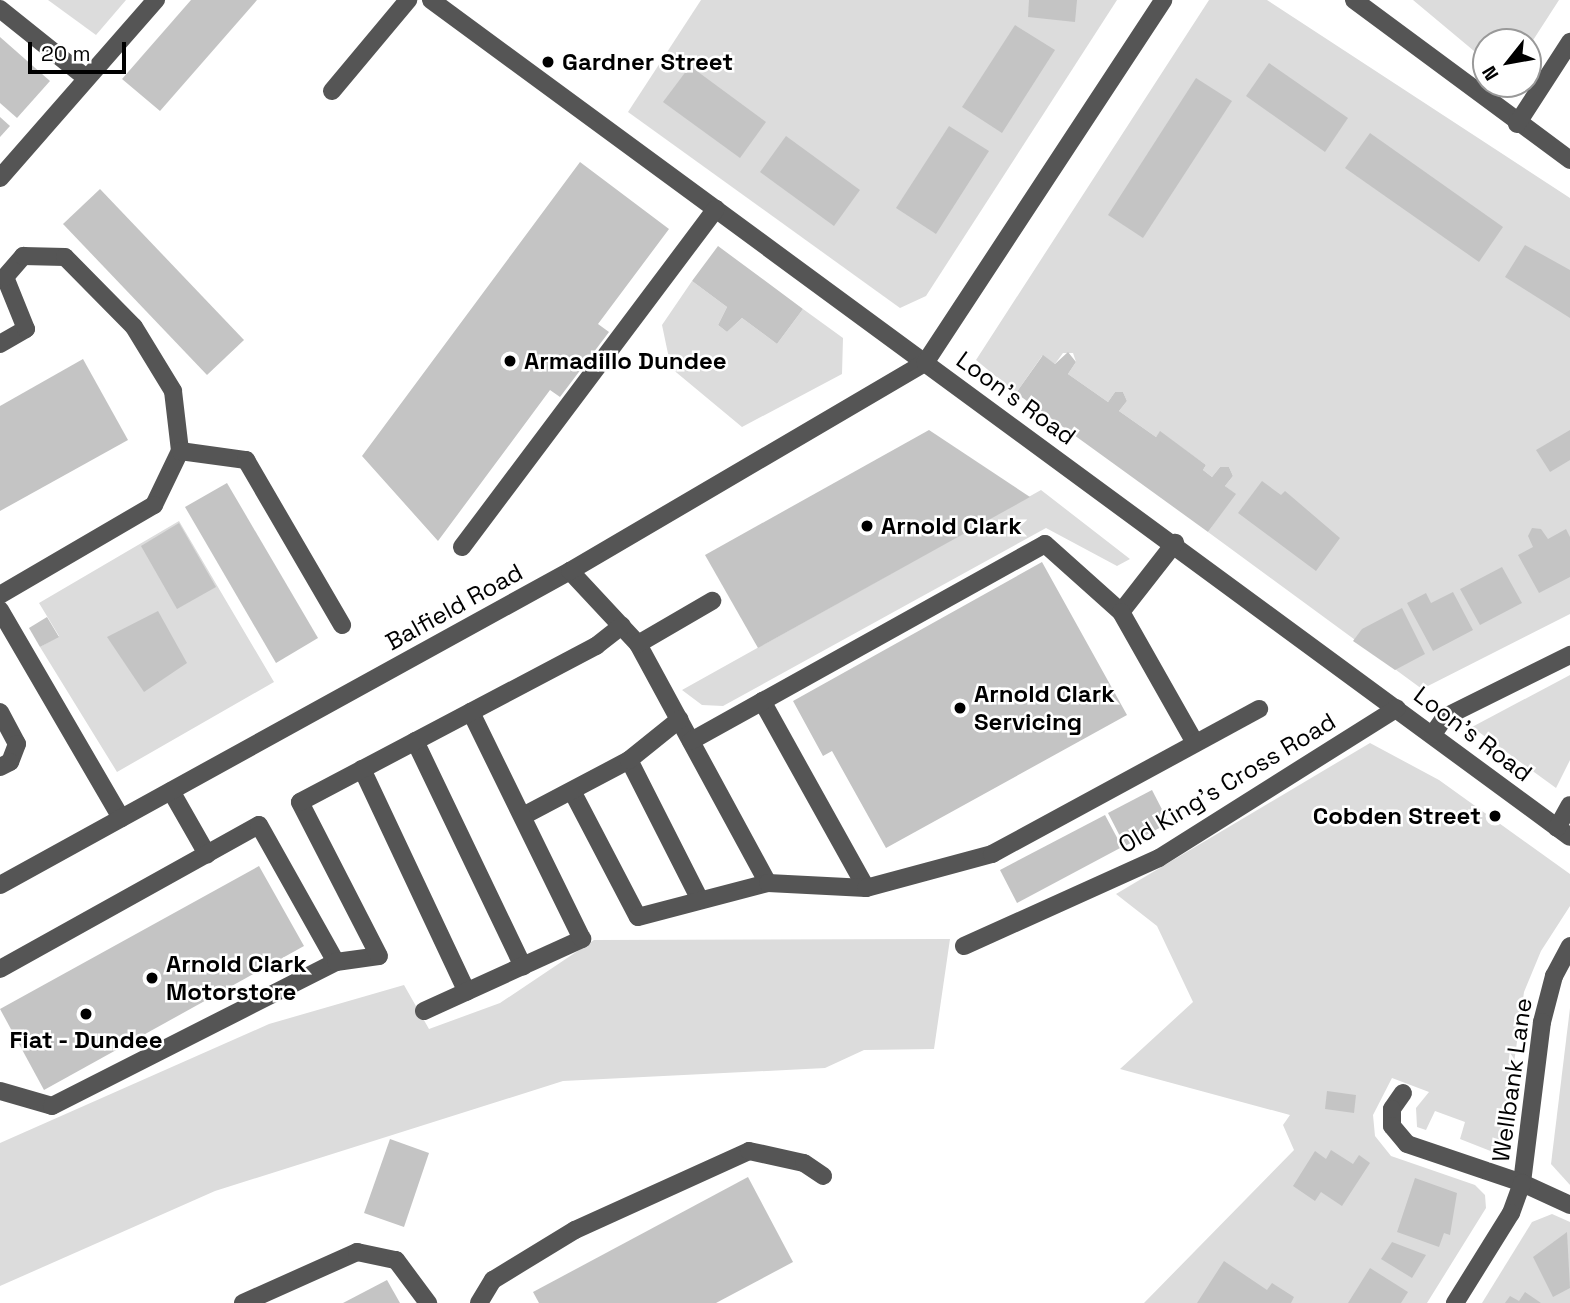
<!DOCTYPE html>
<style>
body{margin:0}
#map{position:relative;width:1570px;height:1303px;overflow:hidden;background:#fff;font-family:"Space Grotesk",sans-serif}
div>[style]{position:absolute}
.green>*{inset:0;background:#dcdcdc}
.building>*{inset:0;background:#c4c4c4}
.minor>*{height:18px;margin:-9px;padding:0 9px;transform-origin:9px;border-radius:9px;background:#555}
.dots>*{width:19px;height:19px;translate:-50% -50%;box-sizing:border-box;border:4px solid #fff;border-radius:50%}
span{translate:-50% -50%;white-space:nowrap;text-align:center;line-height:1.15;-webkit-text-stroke:5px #fff;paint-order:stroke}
.poi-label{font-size:24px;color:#000;font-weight:700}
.left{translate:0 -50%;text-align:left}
.right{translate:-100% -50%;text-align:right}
.street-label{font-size:24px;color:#000}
.north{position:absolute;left:1472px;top:28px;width:70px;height:70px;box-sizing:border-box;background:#fff;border:2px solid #999;border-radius:50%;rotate:239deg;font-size:19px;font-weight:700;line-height:28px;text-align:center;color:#000}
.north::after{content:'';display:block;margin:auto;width:24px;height:32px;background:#000;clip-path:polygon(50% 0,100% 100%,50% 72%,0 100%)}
.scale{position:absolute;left:28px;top:42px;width:98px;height:32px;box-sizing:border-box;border:4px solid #000;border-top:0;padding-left:9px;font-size:21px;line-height:24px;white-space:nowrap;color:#000;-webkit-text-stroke:5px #fff;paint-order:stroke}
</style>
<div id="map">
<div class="green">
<div style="clip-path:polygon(48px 0,126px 0,96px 35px)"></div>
<div style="clip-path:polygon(701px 0,1117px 0,926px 296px,900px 308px,628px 112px)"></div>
<div style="clip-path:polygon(1209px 0,1267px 0,1570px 198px,1570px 614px,1422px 689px,1208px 532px,1235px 494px,1225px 486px,1233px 476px,1229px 467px,1220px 467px,1212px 477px,1203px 470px,1206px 465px,1160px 432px,1156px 437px,1119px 411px,1127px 401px,1123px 392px,1115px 392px,1108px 402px,1068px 374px,1076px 362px,1073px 353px,1063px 353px,1055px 364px,1042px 356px,1016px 393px,976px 360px)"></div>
<div style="clip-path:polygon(1413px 0,1559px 0,1528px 48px,1528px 42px,1486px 42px,1486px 61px)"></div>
<div style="clip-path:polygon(692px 281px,727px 307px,718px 325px,727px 332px,742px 318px,777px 344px,803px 309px,843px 338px,842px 374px,742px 427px,671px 368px,662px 325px)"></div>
<div style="clip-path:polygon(1041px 490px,1130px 559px,1117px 566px,1046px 528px,723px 706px,702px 705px,682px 690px)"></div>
<div style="clip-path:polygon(179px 521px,274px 682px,117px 772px,40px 647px,59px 636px,39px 603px)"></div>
<div style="clip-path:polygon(1570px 675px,1570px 760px,1556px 788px,1472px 727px)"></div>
<div style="clip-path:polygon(1370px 743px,1439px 780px,1570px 874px,1570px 906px,1541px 951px,1524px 992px,1502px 1148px,1493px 1152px,1460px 1139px,1465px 1122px,1435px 1111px,1426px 1130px,1417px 1127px,1416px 1108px,1429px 1092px,1392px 1078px,1373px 1115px,1375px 1136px,1391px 1156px,1475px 1185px,1485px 1195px,1486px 1208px,1427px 1303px,1144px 1303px,1294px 1150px,1283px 1125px,1290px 1115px,1120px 1069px,1193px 1002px,1157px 926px,1116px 894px)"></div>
<div style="clip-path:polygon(950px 939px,934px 1049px,864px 1050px,825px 1068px,563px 1081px,215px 1191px,0 1286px,0 1143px,269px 1024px,404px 985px,429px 1029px,500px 1003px,594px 940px)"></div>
<div style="clip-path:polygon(1570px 1008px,1570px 1185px,1551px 1164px)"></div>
<div style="clip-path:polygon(1552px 1214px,1570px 1222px,1570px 1303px,1482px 1303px,1532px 1222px)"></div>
</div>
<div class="building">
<div style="clip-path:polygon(191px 0,257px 0,160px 111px,122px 79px)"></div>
<div style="clip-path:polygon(1029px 0,1077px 0,1075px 22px,1028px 17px)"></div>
<div style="clip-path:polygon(1015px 25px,1055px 50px,1002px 133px,962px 107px)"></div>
<div style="clip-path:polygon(0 37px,50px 81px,17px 118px,0 103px)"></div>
<div style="clip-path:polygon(1269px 63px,1348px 118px,1325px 152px,1246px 96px)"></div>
<div style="clip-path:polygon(690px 66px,766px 122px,740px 158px,663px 102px)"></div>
<div style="clip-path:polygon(1196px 78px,1232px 101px,1143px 238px,1108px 215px)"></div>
<div style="clip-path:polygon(0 117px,10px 126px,0 137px)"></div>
<div style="clip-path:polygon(949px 126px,989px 151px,936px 234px,896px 208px)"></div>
<div style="clip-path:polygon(1370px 133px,1503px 227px,1479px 262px,1345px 168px)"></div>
<div style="clip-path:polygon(786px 136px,860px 190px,834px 226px,760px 172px)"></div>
<div style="clip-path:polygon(580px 162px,669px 229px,598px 324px,609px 332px,560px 397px,550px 390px,438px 541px,362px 456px)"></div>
<div style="clip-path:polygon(100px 189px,244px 340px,207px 375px,63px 224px)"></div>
<div style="clip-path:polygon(1525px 245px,1570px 270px,1570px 318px,1505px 277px)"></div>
<div style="clip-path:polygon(718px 246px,803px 309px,777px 344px,742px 318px,727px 332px,718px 325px,727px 307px,692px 281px)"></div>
<div style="clip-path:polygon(1068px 352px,1076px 362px,1068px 374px,1108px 402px,1115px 392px,1123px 392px,1127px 401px,1119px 411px,1156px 437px,1160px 431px,1206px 465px,1203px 470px,1212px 477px,1220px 467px,1229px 467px,1233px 476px,1225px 486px,1236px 494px,1208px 532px,1016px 393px,1043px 355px,1055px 364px)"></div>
<div style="clip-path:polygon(83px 359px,128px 440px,0 511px,0 406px)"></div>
<div style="clip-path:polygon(929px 430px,1030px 497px,758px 648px,705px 555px)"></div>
<div style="clip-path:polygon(1570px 430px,1570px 460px,1550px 472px,1536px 450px)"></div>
<div style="clip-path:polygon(1262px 481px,1281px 495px,1285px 491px,1340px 538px,1316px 571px,1238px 513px)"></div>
<div style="clip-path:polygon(227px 483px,318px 638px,276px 663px,185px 507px)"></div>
<div style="clip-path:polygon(179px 523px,216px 587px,177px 609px,141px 546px)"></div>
<div style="clip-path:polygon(1532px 528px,1541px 529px,1548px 539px,1566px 529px,1570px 537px,1570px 577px,1539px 593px,1518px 555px,1533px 547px,1528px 536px)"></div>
<div style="clip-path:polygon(1042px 562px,1127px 715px,886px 848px,832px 751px,823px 756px,793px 701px)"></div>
<div style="clip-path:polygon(1502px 567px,1522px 603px,1480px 625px,1460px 589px)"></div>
<div style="clip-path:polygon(1453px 592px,1473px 630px,1433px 651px,1407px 603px,1426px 593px,1431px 603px)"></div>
<div style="clip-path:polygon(1402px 608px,1425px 654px,1395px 670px,1353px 641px,1362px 629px)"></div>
<div style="clip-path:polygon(158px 611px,187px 663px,144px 692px,107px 637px)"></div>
<div style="clip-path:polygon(47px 617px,59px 637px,40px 647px,29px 628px)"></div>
<div style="clip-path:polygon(1152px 790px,1169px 823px,1125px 846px,1108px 813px)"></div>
<div style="clip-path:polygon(1105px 815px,1122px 847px,1017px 903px,1000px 870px)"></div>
<div style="clip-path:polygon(259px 866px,304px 946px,44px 1090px,0 1009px)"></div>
<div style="clip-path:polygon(1327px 1091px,1356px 1095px,1354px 1113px,1325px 1109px)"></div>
<div style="clip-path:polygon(390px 1139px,429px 1153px,404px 1227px,364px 1213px)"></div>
<div style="clip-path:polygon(1331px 1150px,1353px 1164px,1359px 1155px,1370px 1163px,1342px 1206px,1321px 1192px,1315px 1201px,1293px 1186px,1315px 1151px,1326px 1159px)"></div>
<div style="clip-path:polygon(748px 1177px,793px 1262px,716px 1303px,539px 1303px,533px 1292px)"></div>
<div style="clip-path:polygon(1415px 1178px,1457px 1193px,1450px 1235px,1444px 1233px,1439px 1247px,1397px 1232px)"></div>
<div style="clip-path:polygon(1567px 1232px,1570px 1288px,1553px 1297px,1533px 1257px)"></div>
<div style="clip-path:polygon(1392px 1242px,1426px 1255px,1412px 1278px,1381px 1259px)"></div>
<div style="clip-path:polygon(1224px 1261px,1267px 1290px,1272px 1283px,1294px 1297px,1291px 1303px,1197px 1303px)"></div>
<div style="clip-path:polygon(1370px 1268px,1408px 1292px,1401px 1303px,1348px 1303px)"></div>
<div style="clip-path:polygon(387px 1280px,400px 1303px,343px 1303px)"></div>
<div style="clip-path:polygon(1525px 1292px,1541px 1303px,1505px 1303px,1510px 1296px,1519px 1301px)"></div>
</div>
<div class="minor">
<div style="left:431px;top:0;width:1413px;rotate:36.31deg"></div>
<div style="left:1354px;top:0;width:269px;rotate:36.5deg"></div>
<div style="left:0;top:9px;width:110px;rotate:38.7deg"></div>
<div style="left:332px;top:91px;width:119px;rotate:-50.1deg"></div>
<div style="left:1517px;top:124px;width:98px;rotate:-57.1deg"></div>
<div style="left:0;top:178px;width:237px;rotate:-48.8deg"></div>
<div style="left:0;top:344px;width:30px;rotate:-30deg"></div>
<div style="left:26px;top:329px;width:56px;rotate:-112deg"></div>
<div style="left:5px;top:277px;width:28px;rotate:-49deg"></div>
<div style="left:23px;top:256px;width:42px;rotate:1.4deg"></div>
<div style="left:65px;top:257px;width:98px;rotate:45.4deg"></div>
<div style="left:134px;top:327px;width:75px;rotate:58.6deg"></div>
<div style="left:173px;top:391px;width:60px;rotate:83.3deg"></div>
<div style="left:180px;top:451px;width:60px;rotate:115.7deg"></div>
<div style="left:154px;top:505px;width:178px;rotate:149.7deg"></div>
<div style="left:180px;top:451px;width:67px;rotate:7.8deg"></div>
<div style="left:246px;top:460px;width:191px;rotate:59.8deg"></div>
<div style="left:462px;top:547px;width:423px;rotate:-53.1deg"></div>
<div style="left:570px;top:571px;width:100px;rotate:47deg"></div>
<div style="left:638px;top:644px;width:272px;rotate:61.5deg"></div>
<div style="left:0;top:610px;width:241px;rotate:59.8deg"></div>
<div style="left:1121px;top:612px;width:88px;rotate:-52deg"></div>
<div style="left:638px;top:644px;width:86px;rotate:-30.2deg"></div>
<div style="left:762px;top:701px;width:214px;rotate:60.9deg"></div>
<div style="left:0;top:712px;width:36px;rotate:62deg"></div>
<div style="left:17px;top:744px;width:19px;rotate:111deg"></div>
<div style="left:10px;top:762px;width:11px;rotate:153deg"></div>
<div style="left:1433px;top:734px;width:21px;rotate:-55deg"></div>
<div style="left:1445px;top:717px;width:140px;rotate:-26.4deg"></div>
<div style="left:415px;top:741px;width:250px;rotate:64.4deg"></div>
<div style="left:691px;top:741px;width:405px;rotate:-29.1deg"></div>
<div style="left:1045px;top:544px;width:102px;rotate:41.8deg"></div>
<div style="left:1121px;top:612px;width:150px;rotate:60.5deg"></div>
<div style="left:629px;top:760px;width:157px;rotate:63.1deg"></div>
<div style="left:362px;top:769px;width:246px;rotate:64.8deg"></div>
<div style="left:171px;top:791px;width:73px;rotate:60.3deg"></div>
<div style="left:572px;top:791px;width:142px;rotate:62.4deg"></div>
<div style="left:638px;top:917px;width:134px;rotate:-14.7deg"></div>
<div style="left:768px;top:883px;width:98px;rotate:2.9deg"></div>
<div style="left:866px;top:888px;width:131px;rotate:-15.1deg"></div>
<div style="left:992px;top:854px;width:304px;rotate:-28.5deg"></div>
<div style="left:523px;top:816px;width:120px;rotate:-27.8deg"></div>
<div style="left:629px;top:760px;width:65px;rotate:-38.8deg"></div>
<div style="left:1557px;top:828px;width:26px;rotate:-61deg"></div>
<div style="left:0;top:885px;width:651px;rotate:-28.85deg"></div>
<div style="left:570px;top:571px;width:411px;rotate:-30.4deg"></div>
<div style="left:925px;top:363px;width:434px;rotate:-56.7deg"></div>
<div style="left:964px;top:946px;width:214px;rotate:-24.3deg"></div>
<div style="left:1159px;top:858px;width:281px;rotate:-32.2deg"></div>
<div style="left:1570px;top:946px;width:34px;rotate:118deg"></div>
<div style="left:1554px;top:976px;width:48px;rotate:104.6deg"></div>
<div style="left:1542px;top:1022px;width:162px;rotate:97.1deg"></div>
<div style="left:1522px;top:1183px;width:53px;rotate:24.6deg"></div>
<div style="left:0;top:969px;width:296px;rotate:-29.1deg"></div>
<div style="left:259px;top:825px;width:157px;rotate:60.7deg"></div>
<div style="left:424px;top:1011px;width:174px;rotate:-24.5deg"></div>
<div style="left:582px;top:939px;width:253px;rotate:-116.1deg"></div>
<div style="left:0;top:1091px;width:54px;rotate:16.1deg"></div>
<div style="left:52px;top:1106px;width:318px;rotate:-26.9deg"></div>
<div style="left:336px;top:962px;width:43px;rotate:-7.9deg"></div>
<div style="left:379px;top:956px;width:173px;rotate:-117.2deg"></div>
<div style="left:300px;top:802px;width:335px;rotate:-27.8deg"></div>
<div style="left:596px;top:646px;width:33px;rotate:-38deg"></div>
<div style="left:1403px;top:1093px;width:19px;rotate:125deg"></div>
<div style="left:1392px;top:1109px;width:17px;rotate:90deg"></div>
<div style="left:1392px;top:1126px;width:23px;rotate:50deg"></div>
<div style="left:1407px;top:1144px;width:121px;rotate:18.7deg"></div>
<div style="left:1522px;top:1183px;width:32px;rotate:110deg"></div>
<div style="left:1511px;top:1213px;width:106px;rotate:121.9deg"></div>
<div style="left:243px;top:1303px;width:125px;rotate:-24.1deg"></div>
<div style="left:357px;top:1252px;width:40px;rotate:12deg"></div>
<div style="left:396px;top:1260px;width:54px;rotate:53.3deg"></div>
<div style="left:479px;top:1303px;width:27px;rotate:-59deg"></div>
<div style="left:493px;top:1280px;width:96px;rotate:-31.4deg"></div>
<div style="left:575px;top:1230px;width:191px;rotate:-24.4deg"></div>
<div style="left:749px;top:1151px;width:56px;rotate:12.3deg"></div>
<div style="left:804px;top:1163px;width:23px;rotate:34deg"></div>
</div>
<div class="dots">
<div style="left:548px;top:62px;background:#000"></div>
<div style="left:510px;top:361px;background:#000"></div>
<div style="left:867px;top:526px;background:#000"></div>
<div style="left:960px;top:708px;background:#000"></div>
<div style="left:1495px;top:816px;background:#000"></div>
<div style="left:152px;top:978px;background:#000"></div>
<div style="left:86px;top:1014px;background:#000"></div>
</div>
<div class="poi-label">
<span class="left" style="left:562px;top:62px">Gardner Street</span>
<span class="left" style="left:524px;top:361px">Armadillo Dundee</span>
<span class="left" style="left:881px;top:526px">Arnold Clark</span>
<span class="left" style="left:974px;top:708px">Arnold Clark<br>Servicing</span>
<span class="right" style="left:1481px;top:816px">Cobden Street</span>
<span class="left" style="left:166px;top:978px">Arnold Clark<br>Motorstore</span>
<span style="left:86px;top:1040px">Fiat - Dundee</span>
</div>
<div class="street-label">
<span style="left:1016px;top:398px;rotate:36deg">Loon's Road</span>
<span style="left:454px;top:607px;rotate:-29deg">Balfield Road</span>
<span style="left:1473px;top:734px;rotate:37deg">Loon's Road</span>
<span style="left:1227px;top:783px;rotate:-31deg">Old King's Cross Road</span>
<span style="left:1512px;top:1080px;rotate:-82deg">Wellbank Lane</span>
</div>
<div class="north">N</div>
<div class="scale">20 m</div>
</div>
